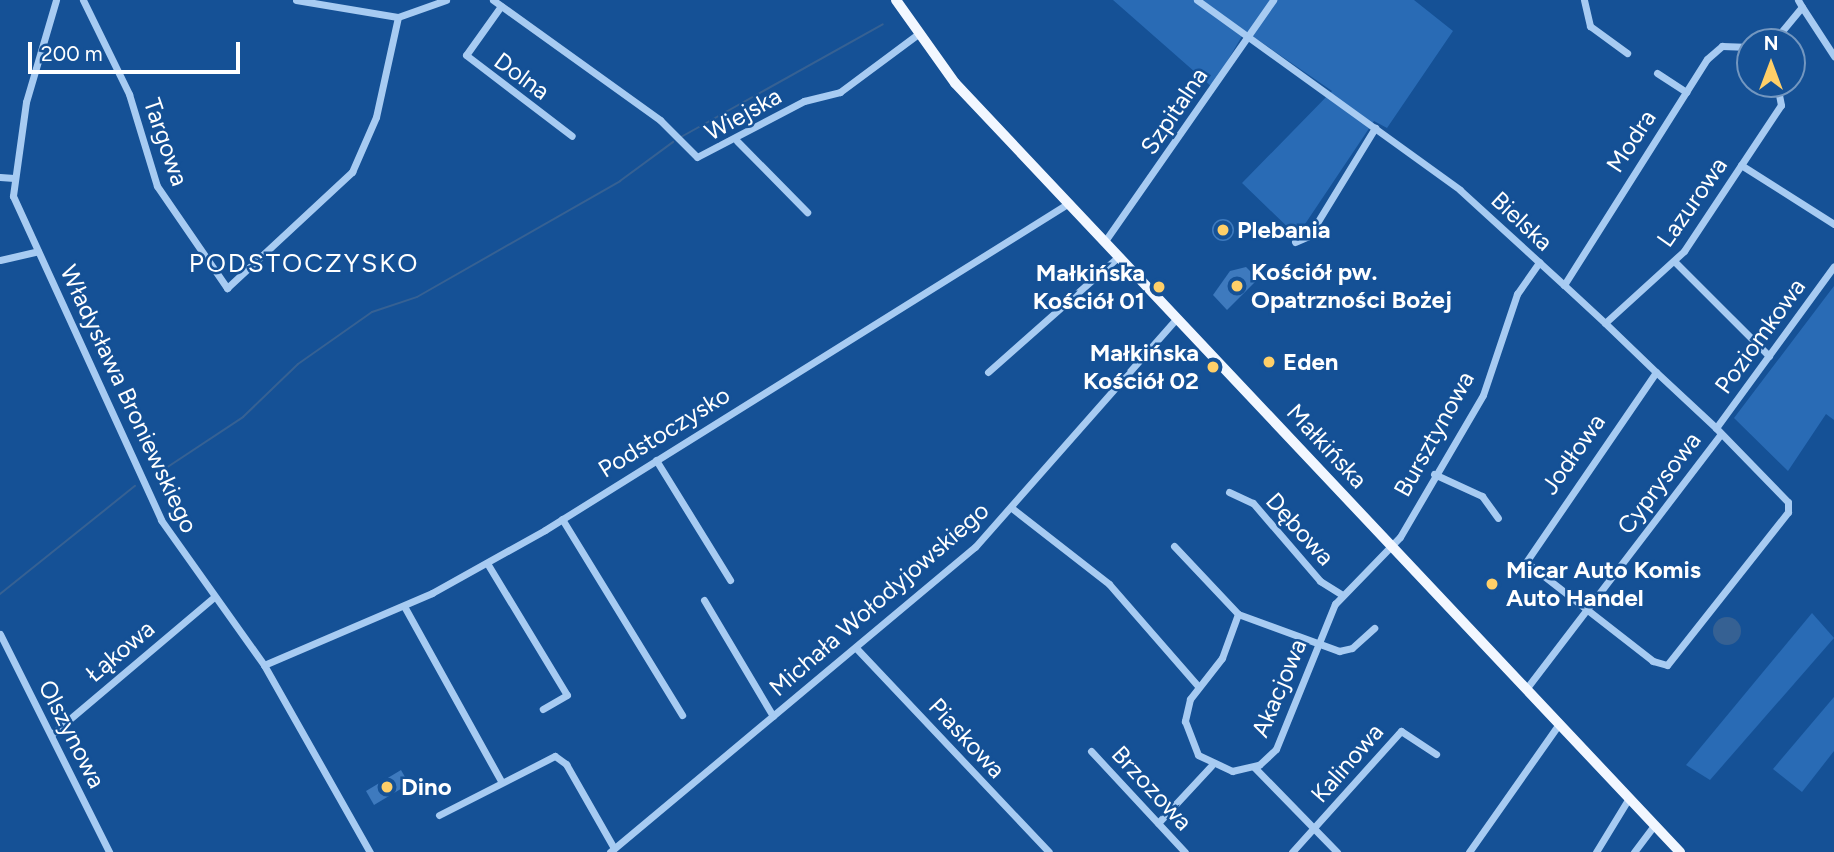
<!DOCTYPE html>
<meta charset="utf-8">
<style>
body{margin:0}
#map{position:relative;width:1834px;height:852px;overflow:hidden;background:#155196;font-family:Figtree,sans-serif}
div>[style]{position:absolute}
.green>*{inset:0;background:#296bb5}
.water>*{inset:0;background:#366193}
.round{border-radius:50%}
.stream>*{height:2px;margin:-1px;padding:0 1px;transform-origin:1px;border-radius:1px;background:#366193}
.building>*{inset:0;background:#3e7abe}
.minor>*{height:7px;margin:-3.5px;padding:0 3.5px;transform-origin:3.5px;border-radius:3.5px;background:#a7cbf2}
.major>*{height:10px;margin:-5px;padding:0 5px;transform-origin:5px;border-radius:5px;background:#f2f7ff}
.dots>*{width:19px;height:19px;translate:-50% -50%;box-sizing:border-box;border:4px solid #155196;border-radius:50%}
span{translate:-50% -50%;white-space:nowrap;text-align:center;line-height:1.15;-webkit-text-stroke:5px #155196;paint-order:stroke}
.street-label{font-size:24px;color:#fff}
.poi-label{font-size:24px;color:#fff;font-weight:700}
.left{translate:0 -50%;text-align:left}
.right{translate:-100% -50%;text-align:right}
.neighbourhood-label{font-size:26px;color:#fff;letter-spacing:2px}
.north{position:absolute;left:1736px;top:28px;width:70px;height:70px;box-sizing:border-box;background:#155196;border:2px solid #7397c0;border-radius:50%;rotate:0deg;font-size:19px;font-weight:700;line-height:28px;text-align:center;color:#fff}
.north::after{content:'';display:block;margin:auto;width:24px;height:32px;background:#ffcf68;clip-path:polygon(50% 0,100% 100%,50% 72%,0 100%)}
.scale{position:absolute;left:28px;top:42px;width:212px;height:32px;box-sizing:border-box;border:4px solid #fff;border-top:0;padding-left:9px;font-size:21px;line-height:24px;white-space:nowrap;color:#fff;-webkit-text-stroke:5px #155196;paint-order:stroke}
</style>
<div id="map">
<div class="green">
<div style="clip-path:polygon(1113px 0,1414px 0,1453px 31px,1387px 128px,1374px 121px,1297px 236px,1242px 183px,1332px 91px,1245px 31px,1212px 87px)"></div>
<div style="clip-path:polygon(1834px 286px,1834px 420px,1826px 414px,1788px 471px,1734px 418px)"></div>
<div style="clip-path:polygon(1812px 613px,1834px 638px,1710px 780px,1686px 765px)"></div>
<div style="clip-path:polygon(1834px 697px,1834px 751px,1802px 792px,1773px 769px)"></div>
</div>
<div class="water">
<div class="round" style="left:1713px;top:617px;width:28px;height:28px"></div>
</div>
<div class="stream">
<div style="left:681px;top:137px;width:231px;rotate:-29.2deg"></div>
<div style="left:160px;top:472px;width:100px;rotate:-33.5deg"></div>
<div style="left:243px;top:417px;width:76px;rotate:-43.9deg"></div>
<div style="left:298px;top:364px;width:90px;rotate:-35.1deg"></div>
<div style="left:372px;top:312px;width:47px;rotate:-18.4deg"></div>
<div style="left:417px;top:297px;width:234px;rotate:-29.7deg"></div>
<div style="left:620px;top:181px;width:66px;rotate:-36.3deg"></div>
<div style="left:0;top:594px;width:173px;rotate:-38.7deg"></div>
</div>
<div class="building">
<div class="round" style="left:1212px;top:219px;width:22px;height:22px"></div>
<div style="clip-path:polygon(1246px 267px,1258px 279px,1227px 310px,1213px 295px,1230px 271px)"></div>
<div style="clip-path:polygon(401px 770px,409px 784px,374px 805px,366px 791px)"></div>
</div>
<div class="minor">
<div style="left:56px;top:0;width:106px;rotate:106.4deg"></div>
<div style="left:26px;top:102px;width:95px;rotate:97.9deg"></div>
<div style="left:13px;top:196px;width:356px;rotate:65.4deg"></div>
<div style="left:161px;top:520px;width:178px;rotate:54.6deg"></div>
<div style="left:264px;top:665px;width:215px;rotate:60.5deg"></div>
<div style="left:83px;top:0;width:105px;rotate:63.9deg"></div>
<div style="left:129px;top:94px;width:96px;rotate:73.1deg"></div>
<div style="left:157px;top:186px;width:124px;rotate:55.5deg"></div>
<div style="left:227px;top:288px;width:171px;rotate:-42.9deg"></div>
<div style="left:352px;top:172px;width:60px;rotate:-66.4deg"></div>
<div style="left:376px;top:117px;width:102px;rotate:-77.6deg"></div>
<div style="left:296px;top:0;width:103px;rotate:9.5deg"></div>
<div style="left:398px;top:17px;width:51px;rotate:-19.5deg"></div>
<div style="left:493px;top:0;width:206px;rotate:35.7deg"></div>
<div style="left:660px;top:120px;width:52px;rotate:45deg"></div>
<div style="left:697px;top:157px;width:121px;rotate:-27.6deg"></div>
<div style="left:804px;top:101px;width:37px;rotate:-14deg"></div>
<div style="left:840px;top:92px;width:97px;rotate:-36.6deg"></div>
<div style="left:1197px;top:0;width:324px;rotate:35.8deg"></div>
<div style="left:1460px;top:190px;width:141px;rotate:42.4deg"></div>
<div style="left:1564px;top:285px;width:56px;rotate:42.8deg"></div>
<div style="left:1605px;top:323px;width:71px;rotate:43.9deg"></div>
<div style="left:1656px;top:372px;width:82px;rotate:43deg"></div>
<div style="left:1716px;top:428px;width:103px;rotate:45.8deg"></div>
<div style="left:1788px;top:502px;width:10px;rotate:90deg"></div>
<div style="left:1788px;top:512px;width:195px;rotate:128.3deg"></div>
<div style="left:1667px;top:665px;width:15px;rotate:-164deg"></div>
<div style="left:1653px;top:661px;width:161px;rotate:-142.1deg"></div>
<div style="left:1526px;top:562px;width:230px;rotate:-55.6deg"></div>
<div style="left:1584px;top:0;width:27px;rotate:77deg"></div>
<div style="left:1590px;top:26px;width:46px;rotate:36.1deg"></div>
<div style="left:501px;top:6px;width:60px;rotate:125.5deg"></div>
<div style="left:466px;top:55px;width:133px;rotate:37.4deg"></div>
<div style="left:1802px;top:7px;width:59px;rotate:56.9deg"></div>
<div style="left:1773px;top:42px;width:45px;rotate:-50.4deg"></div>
<div style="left:1802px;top:7px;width:8px;rotate:-120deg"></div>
<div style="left:1657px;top:73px;width:35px;rotate:33deg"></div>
<div style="left:737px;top:141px;width:100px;rotate:45.4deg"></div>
<div style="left:1741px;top:165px;width:110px;rotate:32.4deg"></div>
<div style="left:0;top:177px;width:14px;rotate:4deg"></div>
<div style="left:1105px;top:241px;width:294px;rotate:-55.1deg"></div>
<div style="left:1295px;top:242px;width:15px;rotate:-23deg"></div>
<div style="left:1309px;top:236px;width:127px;rotate:-58.6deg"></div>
<div style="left:0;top:260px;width:39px;rotate:-13deg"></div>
<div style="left:1675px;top:262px;width:133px;rotate:45deg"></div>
<div style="left:1564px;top:285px;width:267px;rotate:-57.7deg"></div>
<div style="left:1707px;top:59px;width:20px;rotate:-41deg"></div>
<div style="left:1722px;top:46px;width:28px;rotate:2deg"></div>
<div style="left:1605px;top:323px;width:107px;rotate:-42.3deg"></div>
<div style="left:1684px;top:251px;width:175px;rotate:-56.4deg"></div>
<div style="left:1781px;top:105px;width:21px;rotate:-101deg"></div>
<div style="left:988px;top:372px;width:175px;rotate:-41.5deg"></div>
<div style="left:1716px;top:428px;width:200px;rotate:-53.9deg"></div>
<div style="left:656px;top:460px;width:141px;rotate:58.3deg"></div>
<div style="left:1434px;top:474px;width:53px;rotate:24.6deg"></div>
<div style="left:1482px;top:496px;width:27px;rotate:54deg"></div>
<div style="left:1229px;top:492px;width:26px;rotate:25deg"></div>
<div style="left:1253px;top:503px;width:103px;rotate:49.3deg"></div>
<div style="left:1320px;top:581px;width:26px;rotate:32deg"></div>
<div style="left:1013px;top:509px;width:122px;rotate:38deg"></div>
<div style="left:1109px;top:584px;width:135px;rotate:48.9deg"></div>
<div style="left:562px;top:519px;width:230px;rotate:58.5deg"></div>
<div style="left:1174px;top:546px;width:93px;rotate:46.7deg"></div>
<div style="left:1238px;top:614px;width:108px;rotate:20.1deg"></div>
<div style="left:1339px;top:651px;width:13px;rotate:-13deg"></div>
<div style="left:1352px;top:648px;width:30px;rotate:-42deg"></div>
<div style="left:487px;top:563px;width:154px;rotate:58.8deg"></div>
<div style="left:567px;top:695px;width:28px;rotate:150deg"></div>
<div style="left:704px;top:600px;width:135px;rotate:59.3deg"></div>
<div style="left:404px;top:606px;width:200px;rotate:61deg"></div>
<div style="left:1238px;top:614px;width:47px;rotate:110deg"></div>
<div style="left:1222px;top:658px;width:52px;rotate:128deg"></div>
<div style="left:1190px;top:699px;width:23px;rotate:103deg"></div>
<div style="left:1185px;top:721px;width:36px;rotate:69deg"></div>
<div style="left:1198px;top:755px;width:38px;rotate:25deg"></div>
<div style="left:1232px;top:771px;width:28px;rotate:-13deg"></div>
<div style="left:1259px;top:765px;width:23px;rotate:-43deg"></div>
<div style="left:1276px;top:749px;width:157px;rotate:-67.9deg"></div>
<div style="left:1335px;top:604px;width:93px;rotate:-45.9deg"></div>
<div style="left:1400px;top:537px;width:164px;rotate:-59.7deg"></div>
<div style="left:1483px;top:395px;width:107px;rotate:-71.4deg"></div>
<div style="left:1517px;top:294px;width:39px;rotate:-55deg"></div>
<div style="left:0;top:634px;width:244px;rotate:63.4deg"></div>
<div style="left:857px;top:649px;width:279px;rotate:46.6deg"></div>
<div style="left:264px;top:665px;width:183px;rotate:-23.2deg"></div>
<div style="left:432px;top:593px;width:129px;rotate:-29.1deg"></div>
<div style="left:545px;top:530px;width:618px;rotate:-31.97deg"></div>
<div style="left:1526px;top:689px;width:321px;rotate:-52.6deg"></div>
<div style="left:52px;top:734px;width:212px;rotate:-40.2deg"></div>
<div style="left:1091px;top:751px;width:138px;rotate:47.1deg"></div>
<div style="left:1254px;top:767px;width:119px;rotate:45.7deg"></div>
<div style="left:439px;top:815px;width:130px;rotate:-27deg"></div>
<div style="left:555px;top:756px;width:14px;rotate:36deg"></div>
<div style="left:566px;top:764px;width:97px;rotate:60.3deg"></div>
<div style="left:1158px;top:823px;width:78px;rotate:-47.1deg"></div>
<div style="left:610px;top:852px;width:476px;rotate:-39.9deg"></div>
<div style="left:975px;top:547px;width:304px;rotate:-48.6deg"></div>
<div style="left:1292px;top:852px;width:163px;rotate:-48deg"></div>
<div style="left:1401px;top:731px;width:42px;rotate:33.3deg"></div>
<div style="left:1469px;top:852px;width:156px;rotate:-54.9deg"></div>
<div style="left:1596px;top:852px;width:63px;rotate:-58.6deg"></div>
<div style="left:1634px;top:852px;width:34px;rotate:-53deg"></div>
</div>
<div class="major">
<div style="left:896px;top:0;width:102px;rotate:54.6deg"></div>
<div style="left:955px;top:83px;width:1057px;rotate:46.69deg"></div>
</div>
<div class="dots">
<div style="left:1223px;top:230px;background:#ffcf68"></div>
<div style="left:1237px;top:286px;background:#ffcf68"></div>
<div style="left:1159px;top:287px;background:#ffcf68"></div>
<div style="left:1269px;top:362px;background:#ffcf68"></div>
<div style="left:1213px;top:367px;background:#ffcf68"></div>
<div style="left:1492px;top:584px;background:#ffcf68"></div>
<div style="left:387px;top:787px;background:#ffcf68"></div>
</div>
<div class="street-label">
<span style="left:522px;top:76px;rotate:36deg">Dolna</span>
<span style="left:1174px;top:111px;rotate:-56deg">Szpitalna</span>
<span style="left:743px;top:114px;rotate:-29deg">Wiejska</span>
<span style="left:1631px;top:141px;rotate:-57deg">Modra</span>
<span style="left:166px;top:142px;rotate:71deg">Targowa</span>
<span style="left:1692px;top:202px;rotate:-55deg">Lazurowa</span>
<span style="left:1522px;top:221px;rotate:43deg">Bielska</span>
<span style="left:1760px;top:336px;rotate:-54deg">Poziomkowa</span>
<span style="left:129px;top:399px;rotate:65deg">Władysława Broniewskiego</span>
<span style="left:664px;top:432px;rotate:-32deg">Podstoczysko</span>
<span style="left:1434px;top:434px;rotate:-61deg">Bursztynowa</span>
<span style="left:1327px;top:446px;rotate:47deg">Małkińska</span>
<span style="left:1573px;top:454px;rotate:-55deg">Jodłowa</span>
<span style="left:1659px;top:483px;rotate:-53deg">Cyprysowa</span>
<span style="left:1300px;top:529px;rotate:48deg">Dębowa</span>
<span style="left:879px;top:599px;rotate:-41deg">Michała Wołodyjowskiego</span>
<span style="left:120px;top:651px;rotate:-40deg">Łąkowa</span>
<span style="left:1279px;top:688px;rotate:-67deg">Akacjowa</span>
<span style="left:72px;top:734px;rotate:63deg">Olszynowa</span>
<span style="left:967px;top:738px;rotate:47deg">Piaskowa</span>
<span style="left:1347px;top:763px;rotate:-49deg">Kalinowa</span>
<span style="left:1152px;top:788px;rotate:47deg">Brzozowa</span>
</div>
<div class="poi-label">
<span class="left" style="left:1237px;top:230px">Plebania</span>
<span class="left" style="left:1251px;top:286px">Kościół pw.<br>Opatrzności Bożej</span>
<span class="right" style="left:1145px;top:287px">Małkińska<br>Kościół 01</span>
<span class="right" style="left:1199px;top:367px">Małkińska<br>Kościół 02</span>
<span class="left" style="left:1283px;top:362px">Eden</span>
<span class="left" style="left:1506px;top:584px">Micar Auto Komis<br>Auto Handel</span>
<span class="left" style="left:401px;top:787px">Dino</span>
</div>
<div class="neighbourhood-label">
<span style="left:304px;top:264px">PODSTOCZYSKO</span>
</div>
<div class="north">N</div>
<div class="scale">200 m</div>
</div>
